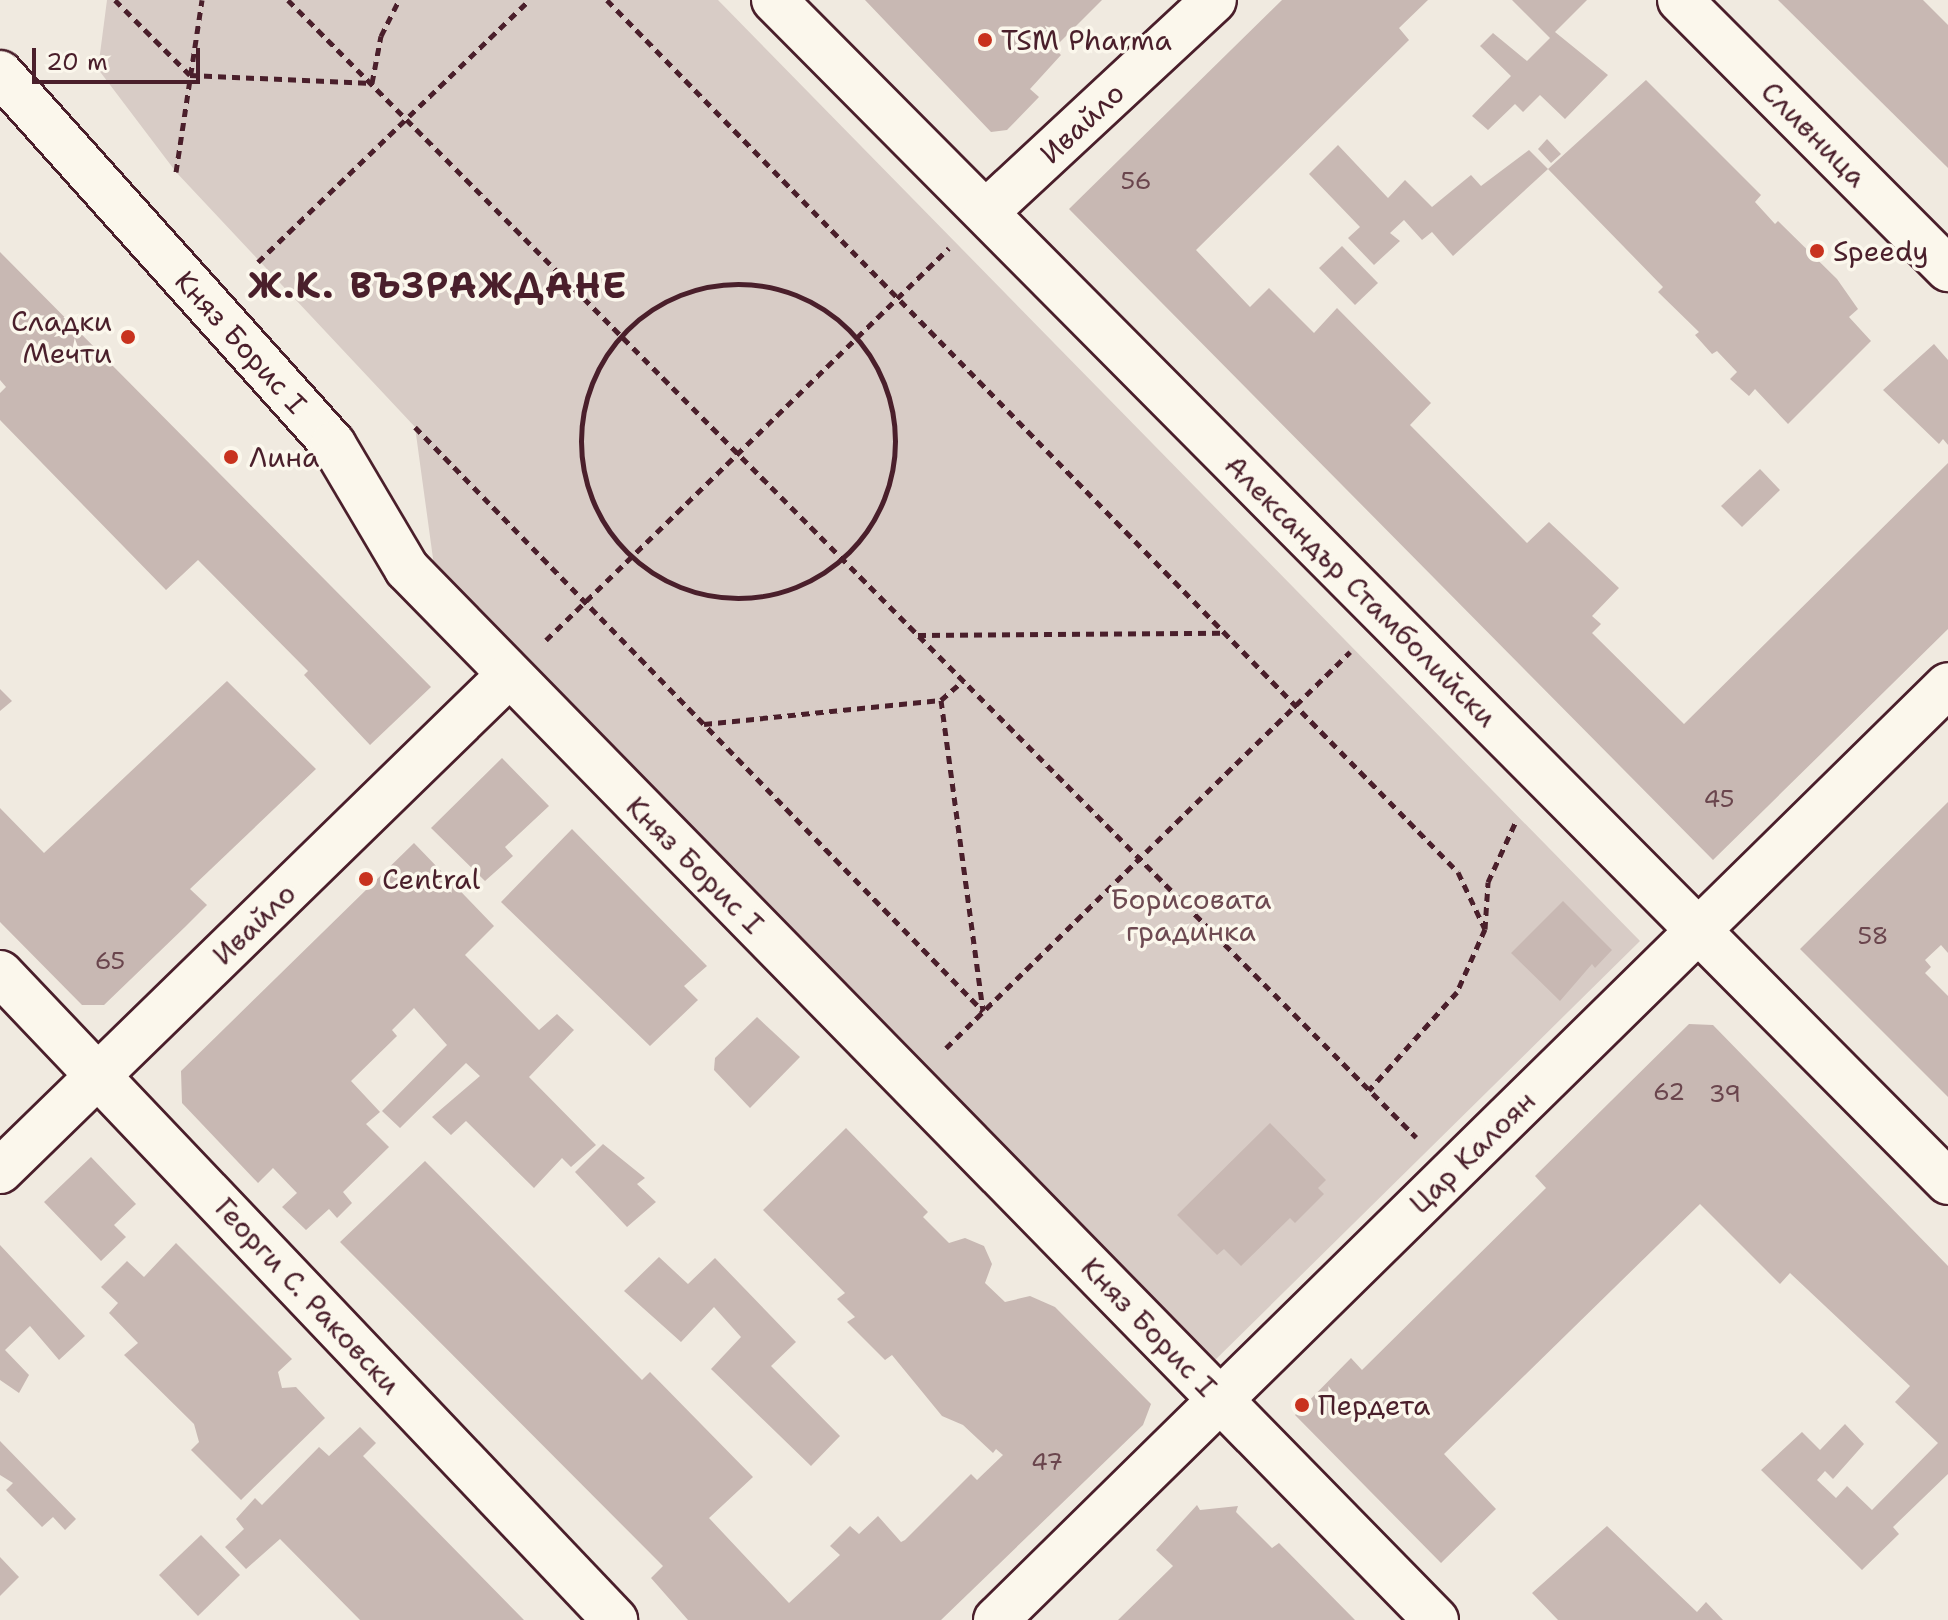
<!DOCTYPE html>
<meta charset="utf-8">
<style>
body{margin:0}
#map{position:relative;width:1948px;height:1620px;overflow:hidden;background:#f0eae0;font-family:"Shantell Sans",sans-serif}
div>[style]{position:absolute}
.green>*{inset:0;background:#d8ccc6}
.building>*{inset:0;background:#c8b8b3}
.path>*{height:5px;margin-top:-2.5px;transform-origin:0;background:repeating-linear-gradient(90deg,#4a1f2b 0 8px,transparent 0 14px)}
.path>.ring{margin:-2.5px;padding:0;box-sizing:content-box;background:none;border:5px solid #4a1f2b;border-radius:50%}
.roads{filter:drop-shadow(2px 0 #4a1f2b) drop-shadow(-2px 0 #4a1f2b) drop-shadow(0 2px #4a1f2b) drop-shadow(0 -2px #4a1f2b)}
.street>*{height:44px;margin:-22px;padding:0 22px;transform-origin:22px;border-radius:22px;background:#fbf7ec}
.secondary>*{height:44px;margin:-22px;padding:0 22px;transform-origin:22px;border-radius:22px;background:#fbf7ec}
.dots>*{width:22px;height:22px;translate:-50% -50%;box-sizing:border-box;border:4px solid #fbf7ec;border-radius:50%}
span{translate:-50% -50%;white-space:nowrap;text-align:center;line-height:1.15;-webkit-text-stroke:7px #fbf7ec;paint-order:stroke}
.number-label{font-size:24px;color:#6a454d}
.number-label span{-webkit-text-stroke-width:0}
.poi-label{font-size:28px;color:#4a1f2b}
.left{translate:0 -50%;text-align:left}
.right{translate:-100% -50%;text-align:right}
.street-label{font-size:28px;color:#4a1f2b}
.park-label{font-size:28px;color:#6e4a52}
.district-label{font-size:36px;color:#4a1f2b;font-weight:700;letter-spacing:2px}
.scale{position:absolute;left:32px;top:48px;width:168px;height:36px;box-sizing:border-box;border:4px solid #4a1f2b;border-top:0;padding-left:10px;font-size:24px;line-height:28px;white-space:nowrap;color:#4a1f2b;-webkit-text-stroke:6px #fbf7ec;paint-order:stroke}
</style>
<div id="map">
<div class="green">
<div style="clip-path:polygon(107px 0,718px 0,1640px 941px,1209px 1366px,435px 573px,415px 427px,176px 172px,98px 69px)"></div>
</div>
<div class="building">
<div style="clip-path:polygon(865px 0,1102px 0,1054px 48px,1061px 55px,1030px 89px,1039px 97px,1007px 130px,991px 132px)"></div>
<div style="clip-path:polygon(1282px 0,1428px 0,1399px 28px,1409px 40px,1196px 250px,1250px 307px,1269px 288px,1314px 333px,1337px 308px,1431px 403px,1410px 425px,1527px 543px,1549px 522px,1619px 588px,1592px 616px,1601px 624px,1592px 633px,1684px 724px,1948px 463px,1948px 629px,1713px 860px,1069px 209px)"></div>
<div style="clip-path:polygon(1512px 0,1587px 0,1555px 32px,1608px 75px,1565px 119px,1540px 95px,1523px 112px,1515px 104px,1488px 130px,1472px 116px,1511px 76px,1480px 46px,1493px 33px,1527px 61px,1550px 38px)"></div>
<div style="clip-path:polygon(1778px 0,1923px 0,1948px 25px,1948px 168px)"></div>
<div style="clip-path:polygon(1646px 80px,1761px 195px,1755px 202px,1775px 224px,1778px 221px,1837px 279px,1858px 309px,1849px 317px,1871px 341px,1788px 424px,1755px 389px,1749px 396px,1730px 379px,1737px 372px,1717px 351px,1712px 354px,1695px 335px,1699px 332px,1658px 292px,1663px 287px,1548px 169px)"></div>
<div style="clip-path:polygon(1547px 139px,1561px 154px,1551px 163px,1538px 149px)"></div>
<div style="clip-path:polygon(1338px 145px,1388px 198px,1405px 180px,1432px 207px,1471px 175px,1481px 186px,1529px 150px,1548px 169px,1453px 256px,1432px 232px,1422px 240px,1404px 220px,1390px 233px,1400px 241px,1374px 265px,1348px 238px,1360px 227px,1309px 174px)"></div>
<div style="clip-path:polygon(1342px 246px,1378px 283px,1355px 305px,1319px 268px)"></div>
<div style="clip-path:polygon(0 252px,431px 687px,370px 745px,304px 675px,308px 671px,198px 560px,166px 590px,0 420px,0 393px,6px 387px,0 380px)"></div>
<div style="clip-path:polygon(1934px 344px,1948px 360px,1948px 445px,1943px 439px,1939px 444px,1883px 390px)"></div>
<div style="clip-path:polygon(1760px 469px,1780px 490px,1742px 527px,1721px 506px)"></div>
<div style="clip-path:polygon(227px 681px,316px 769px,190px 889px,207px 905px,185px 927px,104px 1005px,82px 1005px,0 922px,0 808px,44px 853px)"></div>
<div style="clip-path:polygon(0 689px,12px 701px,0 711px)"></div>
<div style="clip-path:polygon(502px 758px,549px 806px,505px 847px,513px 856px,485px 881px,431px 828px)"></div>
<div style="clip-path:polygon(1948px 802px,1948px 953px,1941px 945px,1925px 960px,1931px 967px,1925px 973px,1948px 996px,1948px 1097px,1800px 949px)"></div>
<div style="clip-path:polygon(572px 829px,707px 966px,684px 986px,698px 1000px,650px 1046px,501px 902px)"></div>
<div style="clip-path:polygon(414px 843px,494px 926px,465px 955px,539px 1030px,557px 1014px,574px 1030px,529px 1077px,596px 1145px,571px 1167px,562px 1158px,534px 1188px,466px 1121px,451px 1135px,432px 1117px,480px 1076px,466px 1063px,400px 1128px,382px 1111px,447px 1045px,414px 1008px,392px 1030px,397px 1036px,351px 1081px,380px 1112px,366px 1124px,389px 1147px,343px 1192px,352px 1203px,337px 1218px,329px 1209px,306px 1230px,282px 1207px,297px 1193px,273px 1168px,258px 1183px,182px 1103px,181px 1071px)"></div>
<div style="clip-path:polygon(1563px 901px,1612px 950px,1595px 968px,1592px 964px,1560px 1001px,1511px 953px)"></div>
<div style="clip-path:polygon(757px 1017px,800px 1057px,750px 1108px,714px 1070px,715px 1058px)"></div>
<div style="clip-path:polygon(1689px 1024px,1713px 1025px,1948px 1266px,1948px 1474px,1893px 1527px,1899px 1534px,1862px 1570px,1761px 1470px,1802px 1432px,1820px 1450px,1845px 1424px,1864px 1444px,1833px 1479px,1825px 1471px,1817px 1480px,1836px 1498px,1847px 1486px,1872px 1510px,1938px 1443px,1895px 1402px,1910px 1386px,1790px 1273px,1780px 1284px,1700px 1204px,1444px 1454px,1496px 1509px,1441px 1563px,1295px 1415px,1351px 1358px,1362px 1370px,1546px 1188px,1535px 1176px)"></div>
<div style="clip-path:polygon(1270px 1123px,1326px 1180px,1318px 1188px,1324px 1194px,1295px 1223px,1290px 1218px,1241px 1266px,1224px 1249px,1217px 1255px,1177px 1215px)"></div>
<div style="clip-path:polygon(846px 1128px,928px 1212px,923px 1217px,949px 1243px,965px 1238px,984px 1246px,992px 1264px,985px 1283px,1005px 1302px,1030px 1296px,1055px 1307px,1151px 1404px,1143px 1425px,941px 1620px,688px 1620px,651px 1578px,663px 1566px,340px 1242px,425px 1161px,642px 1380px,650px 1372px,753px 1477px,709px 1518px,789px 1603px,840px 1555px,830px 1546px,850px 1526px,859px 1534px,878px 1516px,901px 1542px,905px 1540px,971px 1474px,977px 1480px,1003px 1455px,996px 1449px,993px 1453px,963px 1425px,942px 1416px,892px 1355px,885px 1360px,847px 1322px,855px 1317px,837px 1299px,845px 1293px,763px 1210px)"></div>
<div style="clip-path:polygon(603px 1144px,645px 1178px,637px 1184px,656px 1202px,627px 1227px,575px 1172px)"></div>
<div style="clip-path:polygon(91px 1157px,136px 1204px,114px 1225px,126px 1237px,101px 1261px,44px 1202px)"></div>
<div style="clip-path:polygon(176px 1243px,292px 1359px,278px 1372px,282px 1388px,296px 1387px,325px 1418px,241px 1500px,191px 1450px,199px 1442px,194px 1424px,124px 1355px,138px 1343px,109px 1313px,118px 1303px,101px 1287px,127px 1261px,144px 1277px)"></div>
<div style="clip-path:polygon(0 1245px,85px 1336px,59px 1360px,30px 1326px,5px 1350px,29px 1375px,19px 1393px,0 1380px)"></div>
<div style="clip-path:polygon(659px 1257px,688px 1284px,715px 1258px,796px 1342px,771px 1366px,840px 1436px,811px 1466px,711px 1369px,741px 1337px,714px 1307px,681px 1342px,624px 1291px)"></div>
<div style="clip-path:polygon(360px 1427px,376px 1443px,363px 1456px,524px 1620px,360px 1620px,280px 1539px,246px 1569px,225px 1547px,244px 1529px,236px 1519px,255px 1498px,262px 1505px,319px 1447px,329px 1456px)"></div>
<div style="clip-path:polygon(0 1441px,76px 1519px,65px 1530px,53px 1517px,42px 1527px,6px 1490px,13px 1483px,0 1475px)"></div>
<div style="clip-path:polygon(1197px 1505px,1200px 1510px,1238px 1506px,1236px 1512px,1272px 1548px,1279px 1543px,1355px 1620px,1118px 1620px,1173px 1566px,1156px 1550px)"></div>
<div style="clip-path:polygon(1607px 1526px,1697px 1612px,1706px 1602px,1723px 1620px,1558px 1620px,1532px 1593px)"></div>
<div style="clip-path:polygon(201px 1535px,240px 1575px,198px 1616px,159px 1575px)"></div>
<div style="clip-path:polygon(0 1557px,19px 1577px,0 1596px)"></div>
</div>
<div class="path">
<div style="left:115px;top:0;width:106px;rotate:45deg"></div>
<div style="left:190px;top:75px;width:182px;rotate:2.5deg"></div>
<div style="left:372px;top:83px;width:48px;rotate:-79.2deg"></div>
<div style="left:381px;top:36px;width:40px;rotate:-63.4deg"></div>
<div style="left:288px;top:0;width:1602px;rotate:45.23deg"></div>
<div style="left:607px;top:0;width:1218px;rotate:45.7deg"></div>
<div style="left:1458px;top:872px;width:63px;rotate:64.7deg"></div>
<div style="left:1485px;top:929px;width:69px;rotate:114deg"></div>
<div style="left:1457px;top:992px;width:132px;rotate:131.9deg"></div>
<div style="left:176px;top:172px;width:174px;rotate:-81.4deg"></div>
<div style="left:258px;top:262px;width:377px;rotate:-44deg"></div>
<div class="ring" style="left:581px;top:284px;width:309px;height:309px"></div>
<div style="left:415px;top:427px;width:815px;rotate:45.8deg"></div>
<div style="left:918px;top:635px;width:306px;rotate:-0.4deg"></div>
<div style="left:546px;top:640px;width:562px;rotate:-44.21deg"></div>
<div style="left:941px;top:700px;width:313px;rotate:82.3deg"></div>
<div style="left:704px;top:724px;width:238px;rotate:-5.8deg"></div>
<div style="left:941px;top:700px;width:29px;rotate:-41deg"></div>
<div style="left:1485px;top:929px;width:47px;rotate:-86.3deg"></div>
<div style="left:1488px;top:882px;width:67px;rotate:-65.3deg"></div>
<div style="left:946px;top:1048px;width:566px;rotate:-44.43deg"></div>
</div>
<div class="roads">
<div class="street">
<div style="left:774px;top:0;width:1666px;rotate:45.19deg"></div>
<div style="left:0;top:73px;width:499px;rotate:48.1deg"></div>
<div style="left:333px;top:444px;width:145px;rotate:59.4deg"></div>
<div style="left:407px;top:569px;width:1471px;rotate:45.61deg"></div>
<div style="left:986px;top:212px;width:311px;rotate:-42.9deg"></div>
<div style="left:0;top:973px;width:893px;rotate:46.45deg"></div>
<div style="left:0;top:1171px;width:709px;rotate:-44.26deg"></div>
</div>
<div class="secondary">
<div style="left:1680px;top:0;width:380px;rotate:45.1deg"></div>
<div style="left:996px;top:1620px;width:1334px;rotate:-44.48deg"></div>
</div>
</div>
<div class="dots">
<div style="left:985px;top:40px;background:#c8321e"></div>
<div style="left:1817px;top:251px;background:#c8321e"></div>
<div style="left:128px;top:337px;background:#c8321e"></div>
<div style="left:231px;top:457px;background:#c8321e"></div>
<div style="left:366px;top:879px;background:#c8321e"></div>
<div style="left:1302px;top:1405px;background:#c8321e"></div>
</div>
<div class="number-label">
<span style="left:1136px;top:182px">56</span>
<span style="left:1719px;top:800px">45</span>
<span style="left:1873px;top:937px">58</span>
<span style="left:110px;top:962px">65</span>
<span style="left:1669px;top:1093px">62</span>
<span style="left:1725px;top:1095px">39</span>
<span style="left:1047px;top:1463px">47</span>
</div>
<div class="poi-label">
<span class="left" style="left:1001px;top:40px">TSM Pharma</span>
<span class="left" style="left:1833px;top:251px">Speedy</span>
<span class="right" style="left:112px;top:337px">Сладки<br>Мечти</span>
<span class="left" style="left:249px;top:457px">Лина</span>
<span class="left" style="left:382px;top:879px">Central</span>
<span class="left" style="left:1318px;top:1405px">Пердета</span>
</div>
<div class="street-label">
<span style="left:1082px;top:123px;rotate:-43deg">Ивайло</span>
<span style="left:1814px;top:134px;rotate:45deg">Сливница</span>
<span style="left:241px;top:342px;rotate:48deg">Княз Борис I</span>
<span style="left:1361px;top:591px;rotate:45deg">Александър Стамболийски</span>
<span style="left:695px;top:865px;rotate:45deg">Княз Борис I</span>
<span style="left:254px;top:924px;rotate:-44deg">Ивайло</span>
<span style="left:1472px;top:1152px;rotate:-44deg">Цар Калоян</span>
<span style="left:308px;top:1296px;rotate:47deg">Георги С. Раковски</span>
<span style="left:1149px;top:1327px;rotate:46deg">Княз Борис I</span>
</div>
<div class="park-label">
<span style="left:1191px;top:915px">Борисовата<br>градинка</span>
</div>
<div class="district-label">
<span style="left:438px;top:286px">Ж.К. ВЪЗРАЖДАНЕ</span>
</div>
<div class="scale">20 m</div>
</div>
